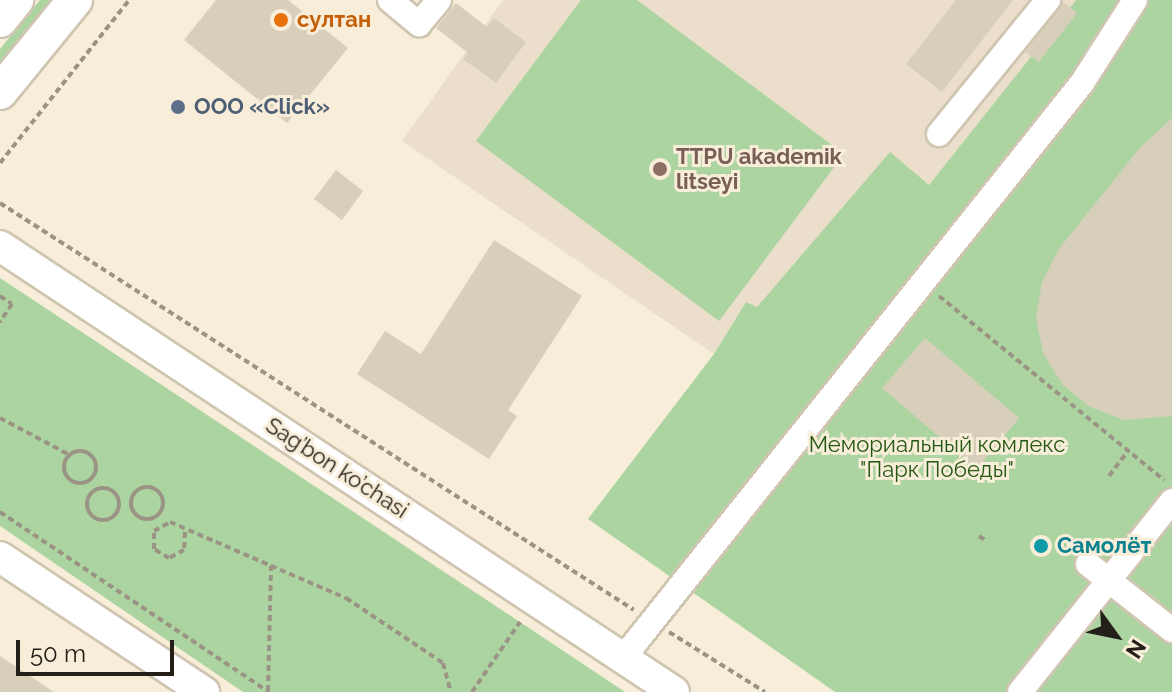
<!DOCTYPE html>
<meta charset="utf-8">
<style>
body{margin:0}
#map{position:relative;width:1172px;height:692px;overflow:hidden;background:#f7edd8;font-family:Raleway,sans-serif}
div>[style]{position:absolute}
.education>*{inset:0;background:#ebdeca}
.green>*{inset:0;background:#abd4a1}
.building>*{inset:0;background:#d8cfbb}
.path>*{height:4px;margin-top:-2px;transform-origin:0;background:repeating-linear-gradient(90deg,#9b9485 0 6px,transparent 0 10px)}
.path>.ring{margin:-2px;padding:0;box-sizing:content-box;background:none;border:4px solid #9b9485;border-radius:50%}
.roads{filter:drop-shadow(2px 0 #cfc5b1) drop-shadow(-2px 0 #cfc5b1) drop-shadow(0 2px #cfc5b1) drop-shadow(0 -2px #cfc5b1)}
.minor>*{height:24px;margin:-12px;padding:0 12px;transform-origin:12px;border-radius:12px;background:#fff}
.major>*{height:30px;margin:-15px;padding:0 15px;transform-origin:15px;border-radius:15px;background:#fff}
.highway>*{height:34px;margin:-17px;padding:0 17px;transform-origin:17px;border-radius:17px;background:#fff}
.dots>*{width:22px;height:22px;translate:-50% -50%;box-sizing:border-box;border:4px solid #f7edd8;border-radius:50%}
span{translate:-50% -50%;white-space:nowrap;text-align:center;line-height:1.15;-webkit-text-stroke:6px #f7edd8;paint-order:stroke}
.food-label{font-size:22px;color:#c56008;font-weight:700}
.left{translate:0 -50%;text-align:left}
.service-label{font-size:22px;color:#4e5e75;font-weight:700}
.education-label{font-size:22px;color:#785e54;font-weight:700}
.park-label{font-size:22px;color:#245913}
.street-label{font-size:22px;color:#242019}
.culture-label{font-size:22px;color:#0d838f;font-weight:700}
.north{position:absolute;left:1076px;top:596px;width:80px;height:80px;-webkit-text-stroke:6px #f7edd8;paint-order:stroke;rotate:123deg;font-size:22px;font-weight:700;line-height:32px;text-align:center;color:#242019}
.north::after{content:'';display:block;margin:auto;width:28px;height:36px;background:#242019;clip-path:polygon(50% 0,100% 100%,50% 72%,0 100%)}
.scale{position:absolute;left:16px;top:640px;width:158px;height:36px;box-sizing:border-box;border:4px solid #242019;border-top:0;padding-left:10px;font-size:24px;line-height:28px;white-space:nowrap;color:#242019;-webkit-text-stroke:6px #f7edd8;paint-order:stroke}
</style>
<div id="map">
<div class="education">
<div style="clip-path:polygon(503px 0,1076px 0,929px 185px,890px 153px,757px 307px,746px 302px,714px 354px,402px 141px)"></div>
</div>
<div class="green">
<div style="clip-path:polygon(40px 0,59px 0,0 73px,0 49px)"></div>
<div style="clip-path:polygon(581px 0,637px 0,844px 154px,719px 321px,476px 141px)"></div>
<div style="clip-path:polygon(1076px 0,1172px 0,1172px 692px,835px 692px,588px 519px,714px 354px,746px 302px,757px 307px,890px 152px,929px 185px)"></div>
<div style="clip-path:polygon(0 278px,520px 622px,625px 692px,243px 692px,0 526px)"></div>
</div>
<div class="building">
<div style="clip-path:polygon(216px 0,288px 0,348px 48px,287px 123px,184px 40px)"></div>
<div style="clip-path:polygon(956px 0,1013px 0,942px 92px,906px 64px)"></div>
<div style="clip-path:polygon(1063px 2px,1077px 13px,1039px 62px,1025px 52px)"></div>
<div style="clip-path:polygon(456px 3px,487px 27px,494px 18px,526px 42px,496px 83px,463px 59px,468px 53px,436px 28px)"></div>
<div style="clip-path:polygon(1172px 118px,1172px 416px,1124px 420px,1090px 407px,1062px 384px,1043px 353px,1036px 318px,1042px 282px,1058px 250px,1139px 149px)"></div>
<div style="clip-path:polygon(336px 170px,363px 191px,342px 220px,314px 199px)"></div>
<div style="clip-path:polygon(494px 240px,582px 296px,508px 410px,517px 416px,489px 459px,357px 374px,385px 331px,421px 354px)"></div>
<div style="clip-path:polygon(925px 338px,1019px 418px,977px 469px,882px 388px)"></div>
<div style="clip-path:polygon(0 656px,54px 692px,0 692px)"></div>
</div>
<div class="path">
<div style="left:0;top:163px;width:208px;rotate:-51.6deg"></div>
<div style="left:0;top:203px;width:753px;rotate:32.7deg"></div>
<div style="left:0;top:296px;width:14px;rotate:34deg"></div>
<div style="left:12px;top:304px;width:22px;rotate:124deg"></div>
<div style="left:939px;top:296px;width:291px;rotate:39.3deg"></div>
<div style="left:0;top:418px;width:79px;rotate:27.9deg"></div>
<div class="ring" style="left:64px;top:451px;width:28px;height:28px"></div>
<div style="left:1109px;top:476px;width:31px;rotate:-53deg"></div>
<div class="ring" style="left:131px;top:487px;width:28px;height:28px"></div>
<div class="ring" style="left:87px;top:488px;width:28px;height:28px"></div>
<div style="left:0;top:512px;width:324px;rotate:33.8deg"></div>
<div style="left:185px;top:532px;width:18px;rotate:93deg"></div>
<div style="left:184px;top:550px;width:17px;rotate:152deg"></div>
<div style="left:169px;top:558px;width:17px;rotate:-149deg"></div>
<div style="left:154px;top:549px;width:18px;rotate:-90deg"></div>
<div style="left:154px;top:531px;width:18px;rotate:-29deg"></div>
<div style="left:170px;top:522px;width:192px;rotate:23.4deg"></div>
<div style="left:346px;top:598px;width:117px;rotate:33.8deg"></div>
<div style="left:443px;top:663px;width:30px;rotate:75deg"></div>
<div style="left:979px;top:536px;width:7px;rotate:34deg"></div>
<div style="left:669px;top:632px;width:113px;rotate:32deg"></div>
<div style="left:268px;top:691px;width:125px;rotate:-88.6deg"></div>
<div style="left:472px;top:692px;width:85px;rotate:-55.6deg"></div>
</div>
<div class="roads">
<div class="minor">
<div style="left:390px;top:0;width:38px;rotate:40deg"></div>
<div style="left:419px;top:24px;width:31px;rotate:-50deg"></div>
<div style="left:939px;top:134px;width:173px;rotate:-50.9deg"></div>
<div style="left:1088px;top:564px;width:107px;rotate:38.2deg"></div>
<div style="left:623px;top:658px;width:736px;rotate:-51.4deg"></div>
<div style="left:1082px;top:83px;width:98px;rotate:-57.4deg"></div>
<div style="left:1020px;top:692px;width:244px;rotate:-51.5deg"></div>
</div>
<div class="major">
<div style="left:0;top:246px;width:808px;rotate:33.49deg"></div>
<div style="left:0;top:557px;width:245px;rotate:33.5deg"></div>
</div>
<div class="highway">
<div style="left:0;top:20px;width:26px;rotate:-51deg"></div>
<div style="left:0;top:92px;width:119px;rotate:-50.8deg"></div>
</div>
</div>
<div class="dots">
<div style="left:281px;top:20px;background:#e8710a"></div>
<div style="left:178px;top:107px;background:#5c6f8a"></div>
<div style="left:660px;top:169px;background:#8d6e63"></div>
<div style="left:1041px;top:546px;background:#0f9aa8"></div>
</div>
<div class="food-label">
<span class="left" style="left:297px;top:20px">султан</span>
</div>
<div class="service-label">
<span class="left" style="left:194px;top:107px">OOO «Click»</span>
</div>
<div class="education-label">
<span class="left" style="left:676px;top:169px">TTPU akademik<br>litseyi</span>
</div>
<div class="park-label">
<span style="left:937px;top:457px">Мемориальный комлекс<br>"Парк Победы"</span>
</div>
<div class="street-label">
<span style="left:337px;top:468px;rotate:33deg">Sag’bon ko’chasi</span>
</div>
<div class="culture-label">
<span class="left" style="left:1057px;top:546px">Самолёт</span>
</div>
<div class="north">N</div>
<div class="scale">50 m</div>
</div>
